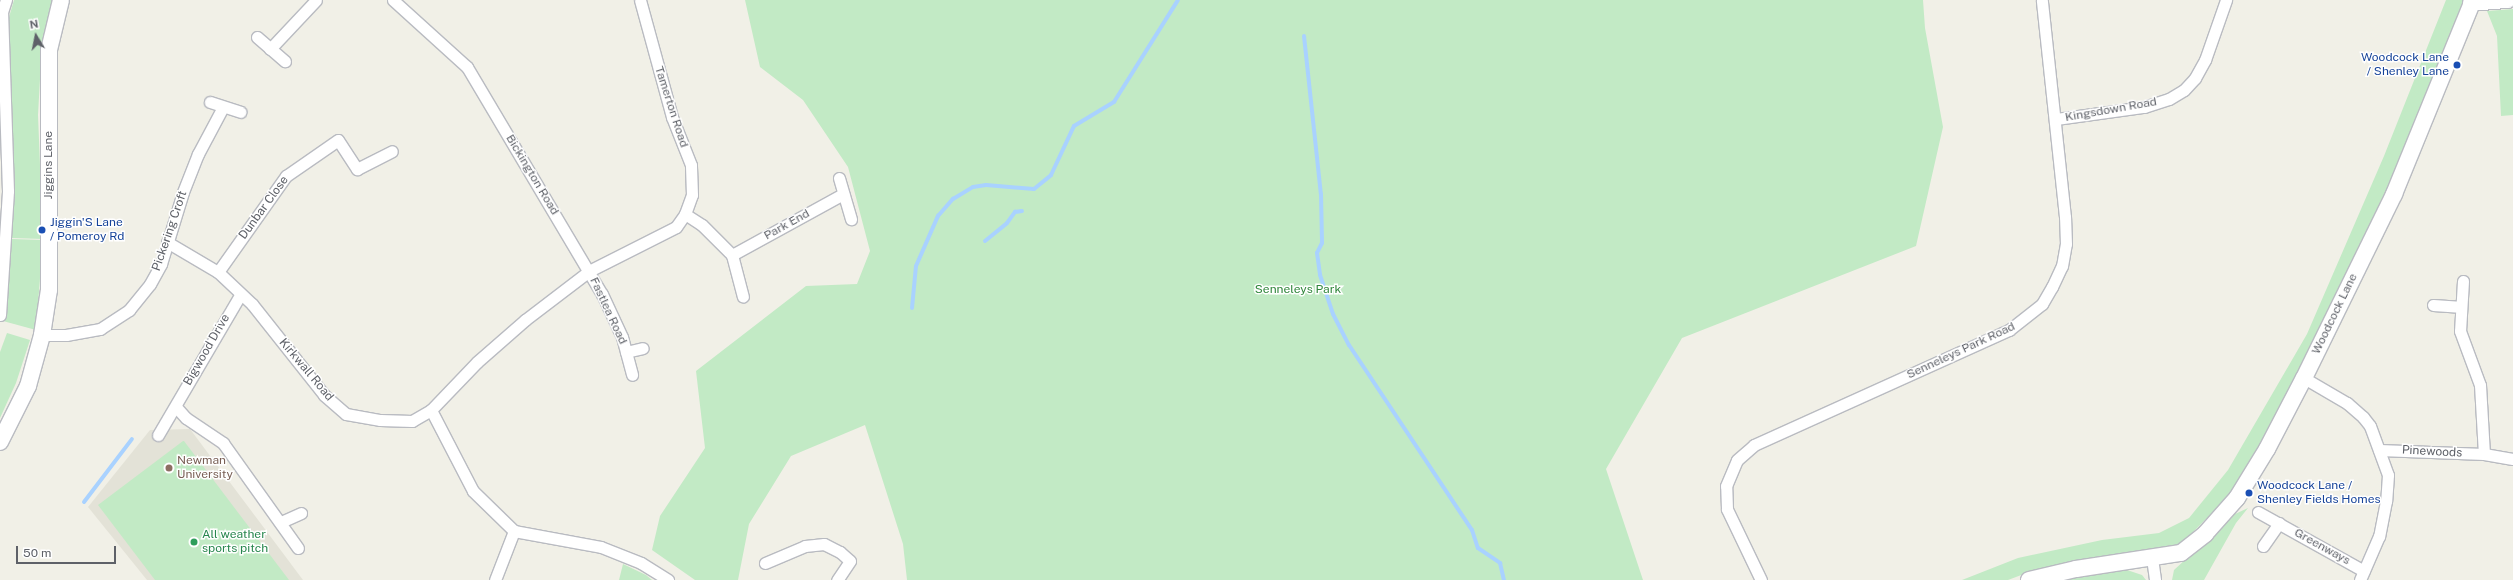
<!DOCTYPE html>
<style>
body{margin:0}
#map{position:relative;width:2513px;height:580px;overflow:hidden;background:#f1f0e7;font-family:"Public Sans",sans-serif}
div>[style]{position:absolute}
.education>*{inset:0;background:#e3e2d7}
.green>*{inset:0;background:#c2eac5}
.stream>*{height:4px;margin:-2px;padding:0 2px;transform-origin:2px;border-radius:2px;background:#a9d2ff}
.roads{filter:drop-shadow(1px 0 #b9bbc1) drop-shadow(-1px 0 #b9bbc1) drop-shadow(0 1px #b9bbc1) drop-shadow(0 -1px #b9bbc1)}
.street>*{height:11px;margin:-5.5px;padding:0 5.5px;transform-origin:5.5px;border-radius:5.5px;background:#fff}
.secondary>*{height:16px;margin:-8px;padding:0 8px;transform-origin:8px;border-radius:8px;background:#fff}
.dots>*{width:11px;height:11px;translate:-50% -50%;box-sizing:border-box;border:2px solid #fff;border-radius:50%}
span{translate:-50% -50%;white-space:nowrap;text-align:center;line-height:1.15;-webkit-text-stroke:3px #fff;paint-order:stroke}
.transit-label{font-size:12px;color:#164399}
.right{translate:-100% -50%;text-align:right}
.left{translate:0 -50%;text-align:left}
.street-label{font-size:12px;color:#5e6168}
.park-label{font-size:12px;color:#2f863a}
.education-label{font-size:12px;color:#785e54}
.leisure-label{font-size:12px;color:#27864d}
.north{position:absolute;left:16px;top:16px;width:40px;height:40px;-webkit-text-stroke:3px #fff;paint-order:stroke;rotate:350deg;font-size:11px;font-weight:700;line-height:16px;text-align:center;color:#5e6168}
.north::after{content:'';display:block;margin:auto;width:14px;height:18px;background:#5e6168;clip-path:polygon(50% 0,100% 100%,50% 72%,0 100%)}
.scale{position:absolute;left:16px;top:546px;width:100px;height:18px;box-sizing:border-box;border:2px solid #5e6168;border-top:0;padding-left:5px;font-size:12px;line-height:14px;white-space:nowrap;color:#5e6168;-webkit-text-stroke:3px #fff;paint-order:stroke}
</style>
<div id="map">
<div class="education">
<div style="clip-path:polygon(190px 429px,303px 580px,147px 580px,88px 507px,150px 430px)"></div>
</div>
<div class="green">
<div style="clip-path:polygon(14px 0,53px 0,42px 43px,38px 115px,43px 239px,12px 238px,7px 24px)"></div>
<div style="clip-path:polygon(745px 0,1923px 0,1925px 28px,1943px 127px,1916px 246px,1682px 338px,1606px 469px,1643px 580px,907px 580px,903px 544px,865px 425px,791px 456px,749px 524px,738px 580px,695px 580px,652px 550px,660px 516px,705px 448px,696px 371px,806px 286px,857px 284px,870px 251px,848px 167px,803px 100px,760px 67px)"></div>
<div style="clip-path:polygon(2446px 0,2469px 0,2393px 178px,2275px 421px,2228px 497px,2183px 542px,2168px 548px,2080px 560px,2024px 574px,2008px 580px,1962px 580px,2018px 558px,2102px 540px,2159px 533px,2189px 518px,2228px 470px,2307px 334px,2384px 156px)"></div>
<div style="clip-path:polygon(2513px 9px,2513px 115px,2501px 116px,2497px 36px,2487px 11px)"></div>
<div style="clip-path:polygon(12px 239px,43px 240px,36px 330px,3px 321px)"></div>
<div style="clip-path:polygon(7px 333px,30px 340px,16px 383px,0 418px,0 352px)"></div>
<div style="clip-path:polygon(183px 441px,184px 441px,289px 580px,155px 580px,98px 505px)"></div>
<div style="clip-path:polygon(2248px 508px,2236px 523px,2204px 580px,2172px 580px,2174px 570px,2235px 514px)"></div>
<div style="clip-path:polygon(623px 564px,646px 575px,652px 580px,619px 580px)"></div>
<div style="clip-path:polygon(2124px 569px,2142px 575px,2146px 580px,2062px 580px)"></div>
</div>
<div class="stream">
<div style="left:1304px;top:36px;width:159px;rotate:83.9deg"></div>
<div style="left:1321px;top:194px;width:49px;rotate:88.8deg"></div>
<div style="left:1322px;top:243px;width:11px;rotate:117deg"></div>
<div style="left:1317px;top:253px;width:22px;rotate:82deg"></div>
<div style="left:1320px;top:275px;width:41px;rotate:71.6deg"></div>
<div style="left:1333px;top:314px;width:35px;rotate:63deg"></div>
<div style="left:1349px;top:345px;width:222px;rotate:56.4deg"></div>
<div style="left:1472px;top:530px;width:19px;rotate:72deg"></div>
<div style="left:1478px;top:548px;width:27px;rotate:34deg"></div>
<div style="left:1500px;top:563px;width:17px;rotate:77deg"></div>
<div style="left:985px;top:241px;width:28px;rotate:-39deg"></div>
<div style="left:1007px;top:223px;width:14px;rotate:-54deg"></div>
<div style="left:1015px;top:212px;width:7px;rotate:-8deg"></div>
<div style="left:912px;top:308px;width:42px;rotate:-84.6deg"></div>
<div style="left:916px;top:266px;width:55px;rotate:-66.3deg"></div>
<div style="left:938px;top:216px;width:23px;rotate:-49deg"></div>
<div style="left:953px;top:199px;width:23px;rotate:-31deg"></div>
<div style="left:973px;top:187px;width:13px;rotate:-9deg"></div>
<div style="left:986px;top:185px;width:48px;rotate:4.8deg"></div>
<div style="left:1034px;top:189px;width:22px;rotate:-39deg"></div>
<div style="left:1051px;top:175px;width:54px;rotate:-64.9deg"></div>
<div style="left:1074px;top:126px;width:47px;rotate:-31deg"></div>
<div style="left:1114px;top:102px;width:120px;rotate:-57.9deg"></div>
<div style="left:84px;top:502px;width:79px;rotate:-52.7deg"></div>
</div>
<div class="roads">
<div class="street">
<div style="left:393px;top:0;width:100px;rotate:42.2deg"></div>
<div style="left:467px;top:67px;width:264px;rotate:59.3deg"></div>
<div style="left:602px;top:294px;width:47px;rotate:65.1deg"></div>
<div style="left:622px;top:337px;width:39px;rotate:75deg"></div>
<div style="left:257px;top:37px;width:37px;rotate:41deg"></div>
<div style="left:270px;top:49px;width:67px;rotate:-46.8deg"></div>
<div style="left:210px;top:102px;width:32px;rotate:18deg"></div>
<div style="left:2056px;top:119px;width:89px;rotate:-7.8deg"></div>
<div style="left:2144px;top:107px;width:26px;rotate:-18deg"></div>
<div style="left:2169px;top:99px;width:17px;rotate:-31deg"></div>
<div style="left:2184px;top:90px;width:16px;rotate:-47deg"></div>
<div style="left:2195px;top:78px;width:21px;rotate:-61deg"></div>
<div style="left:2205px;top:60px;width:64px;rotate:-70.7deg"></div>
<div style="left:839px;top:178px;width:43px;rotate:73.7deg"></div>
<div style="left:685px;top:214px;width:20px;rotate:33deg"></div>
<div style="left:702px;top:225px;width:42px;rotate:45deg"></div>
<div style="left:732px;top:255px;width:43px;rotate:75.3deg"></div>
<div style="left:167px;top:242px;width:59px;rotate:30.5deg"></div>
<div style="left:218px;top:272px;width:47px;rotate:43.3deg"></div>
<div style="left:252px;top:304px;width:116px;rotate:51.6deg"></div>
<div style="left:324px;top:395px;width:29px;rotate:41deg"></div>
<div style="left:346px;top:414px;width:35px;rotate:10deg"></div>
<div style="left:380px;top:420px;width:32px;rotate:2deg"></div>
<div style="left:412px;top:421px;width:22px;rotate:-30deg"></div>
<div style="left:431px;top:410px;width:66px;rotate:-46.2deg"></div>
<div style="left:477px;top:362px;width:64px;rotate:-41.2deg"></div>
<div style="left:525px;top:320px;width:81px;rotate:-37.4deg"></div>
<div style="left:589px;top:271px;width:97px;rotate:-26.8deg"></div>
<div style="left:676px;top:227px;width:16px;rotate:-55deg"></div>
<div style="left:685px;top:214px;width:20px;rotate:-70deg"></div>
<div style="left:692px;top:195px;width:30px;rotate:-92deg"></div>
<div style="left:691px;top:165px;width:52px;rotate:-111.6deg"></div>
<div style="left:672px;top:117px;width:121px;rotate:-105.3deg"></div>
<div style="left:732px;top:255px;width:127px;rotate:-28.8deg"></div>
<div style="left:218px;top:272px;width:118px;rotate:-54.7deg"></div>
<div style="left:286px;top:176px;width:63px;rotate:-34.7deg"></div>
<div style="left:338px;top:140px;width:35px;rotate:57deg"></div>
<div style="left:357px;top:169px;width:39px;rotate:-27deg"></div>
<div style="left:2463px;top:281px;width:50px;rotate:93.4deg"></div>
<div style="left:2460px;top:331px;width:58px;rotate:69.7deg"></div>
<div style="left:2480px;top:385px;width:69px;rotate:86.7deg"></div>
<div style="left:2433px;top:305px;width:26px;rotate:4deg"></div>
<div style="left:0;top:315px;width:124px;rotate:-86.3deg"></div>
<div style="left:8px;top:191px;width:179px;rotate:-91.9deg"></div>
<div style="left:2px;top:12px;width:13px;rotate:-72deg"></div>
<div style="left:42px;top:335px;width:24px"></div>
<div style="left:66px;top:335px;width:35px;rotate:-10deg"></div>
<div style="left:100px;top:329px;width:35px;rotate:-33deg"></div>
<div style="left:129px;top:310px;width:33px;rotate:-51deg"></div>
<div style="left:150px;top:284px;width:23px;rotate:-61deg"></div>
<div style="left:161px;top:264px;width:75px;rotate:-73deg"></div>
<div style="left:183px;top:192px;width:41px;rotate:-68.5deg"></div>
<div style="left:198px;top:154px;width:53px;rotate:-62deg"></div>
<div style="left:626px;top:352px;width:17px;rotate:-13deg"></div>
<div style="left:2304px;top:378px;width:50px;rotate:30.2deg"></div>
<div style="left:2347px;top:403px;width:21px;rotate:41deg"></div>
<div style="left:2363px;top:417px;width:11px;rotate:52deg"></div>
<div style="left:2370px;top:426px;width:52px;rotate:69.8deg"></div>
<div style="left:2388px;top:475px;width:26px;rotate:94deg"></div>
<div style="left:2386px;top:501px;width:36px;rotate:101deg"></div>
<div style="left:2379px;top:536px;width:48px;rotate:113.4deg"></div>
<div style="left:176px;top:407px;width:15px;rotate:48deg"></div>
<div style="left:186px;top:418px;width:45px;rotate:34deg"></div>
<div style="left:223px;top:443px;width:129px;rotate:54.5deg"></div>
<div style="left:431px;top:410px;width:91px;rotate:62.6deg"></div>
<div style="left:473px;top:491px;width:57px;rotate:44.3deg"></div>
<div style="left:514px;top:531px;width:88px;rotate:10.4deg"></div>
<div style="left:601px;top:547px;width:43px;rotate:21.8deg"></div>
<div style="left:641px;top:563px;width:32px;rotate:32deg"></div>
<div style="left:158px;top:435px;width:162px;rotate:-59.6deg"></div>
<div style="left:2379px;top:450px;width:105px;rotate:2.2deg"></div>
<div style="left:2484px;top:454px;width:29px;rotate:10deg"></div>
<div style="left:2258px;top:512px;width:121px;rotate:29.1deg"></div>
<div style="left:281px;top:522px;width:22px;rotate:-24deg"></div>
<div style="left:2263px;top:546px;width:28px;rotate:-55deg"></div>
<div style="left:2152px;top:558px;width:22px;rotate:82deg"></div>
<div style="left:765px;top:563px;width:43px;rotate:-23deg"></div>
<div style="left:805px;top:546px;width:19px;rotate:-6deg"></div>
<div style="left:824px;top:544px;width:18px;rotate:27deg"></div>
<div style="left:840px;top:552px;width:13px;rotate:42deg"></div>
<div style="left:850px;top:561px;width:23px;rotate:124deg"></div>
<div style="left:495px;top:580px;width:53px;rotate:-68.8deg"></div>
<div style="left:1761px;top:580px;width:79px;rotate:-115.6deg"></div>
<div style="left:1727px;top:509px;width:23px;rotate:-92deg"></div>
<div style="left:1726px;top:486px;width:28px;rotate:-67deg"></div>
<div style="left:1737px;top:460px;width:23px;rotate:-41deg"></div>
<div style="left:1754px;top:445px;width:280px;rotate:-24.3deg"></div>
<div style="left:2009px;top:330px;width:42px;rotate:-38.2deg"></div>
<div style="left:2042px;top:304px;width:20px;rotate:-60deg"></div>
<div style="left:2052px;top:287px;width:23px;rotate:-65deg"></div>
<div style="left:2062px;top:266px;width:22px;rotate:-80deg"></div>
<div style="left:2066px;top:244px;width:27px;rotate:-92deg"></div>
<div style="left:2065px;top:217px;width:218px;rotate:-96.1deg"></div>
</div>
<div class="secondary">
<div style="left:2471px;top:3px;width:37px;rotate:-5deg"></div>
<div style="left:0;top:442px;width:63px;rotate:-63.4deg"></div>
<div style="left:28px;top:386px;width:53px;rotate:-74.6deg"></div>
<div style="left:42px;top:335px;width:46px;rotate:-81.2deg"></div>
<div style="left:49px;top:290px;width:240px;rotate:-90deg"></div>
<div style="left:49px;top:50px;width:51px;rotate:-76.5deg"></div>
<div style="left:2029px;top:580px;width:48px;rotate:-13.2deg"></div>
<div style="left:2076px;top:569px;width:106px;rotate:-8.7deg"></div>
<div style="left:2181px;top:553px;width:31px;rotate:-38deg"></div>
<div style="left:2205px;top:534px;width:48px;rotate:-48.4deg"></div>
<div style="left:2237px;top:498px;width:57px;rotate:-58.5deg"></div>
<div style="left:2267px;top:449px;width:80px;rotate:-62.5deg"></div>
<div style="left:2304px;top:378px;width:205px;rotate:-63.9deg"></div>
<div style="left:2394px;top:194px;width:209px;rotate:-67.8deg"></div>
</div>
</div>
<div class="dots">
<div style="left:2457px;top:65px;background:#1a4fb4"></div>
<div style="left:42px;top:230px;background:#1a4fb4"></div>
<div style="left:169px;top:468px;background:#8d6e63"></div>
<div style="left:2249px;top:493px;background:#1a4fb4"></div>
<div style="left:194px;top:542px;background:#2e9e5b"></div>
</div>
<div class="transit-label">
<span class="right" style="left:2449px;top:65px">Woodcock Lane<br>/ Shenley Lane</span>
<span class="left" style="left:50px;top:230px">Jiggin'S Lane<br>/ Pomeroy Rd</span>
<span class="left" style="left:2257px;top:493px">Woodcock Lane /<br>Shenley Fields Homes</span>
</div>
<div class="street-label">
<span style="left:671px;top:107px;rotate:72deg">Tamerton Road</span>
<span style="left:2111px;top:110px;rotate:-10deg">Kingsdown Road</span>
<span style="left:49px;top:165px;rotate:-90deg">Jiggins Lane</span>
<span style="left:532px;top:175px;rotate:59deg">Bickington Road</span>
<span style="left:264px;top:208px;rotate:-54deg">Dunbar Close</span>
<span style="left:787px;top:225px;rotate:-29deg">Park End</span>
<span style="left:170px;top:231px;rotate:-71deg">Pickering Croft</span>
<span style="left:608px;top:311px;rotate:65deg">Fastlea Road</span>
<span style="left:2335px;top:314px;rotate:-64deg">Woodcock Lane</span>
<span style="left:207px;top:350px;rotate:-60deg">Bigwood Drive</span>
<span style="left:1961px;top:351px;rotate:-25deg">Senneleys Park Road</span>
<span style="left:306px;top:370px;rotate:50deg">Kirkwall Road</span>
<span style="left:2432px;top:452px;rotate:3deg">Pinewoods</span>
<span style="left:2322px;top:547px;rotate:29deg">Greenways</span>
</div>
<div class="park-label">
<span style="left:1298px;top:290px">Senneleys Park</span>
</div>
<div class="education-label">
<span class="left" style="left:177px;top:468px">Newman<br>University</span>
</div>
<div class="leisure-label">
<span class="left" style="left:202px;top:542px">All weather<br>sports pitch</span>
</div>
<div class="north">N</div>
<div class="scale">50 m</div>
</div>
